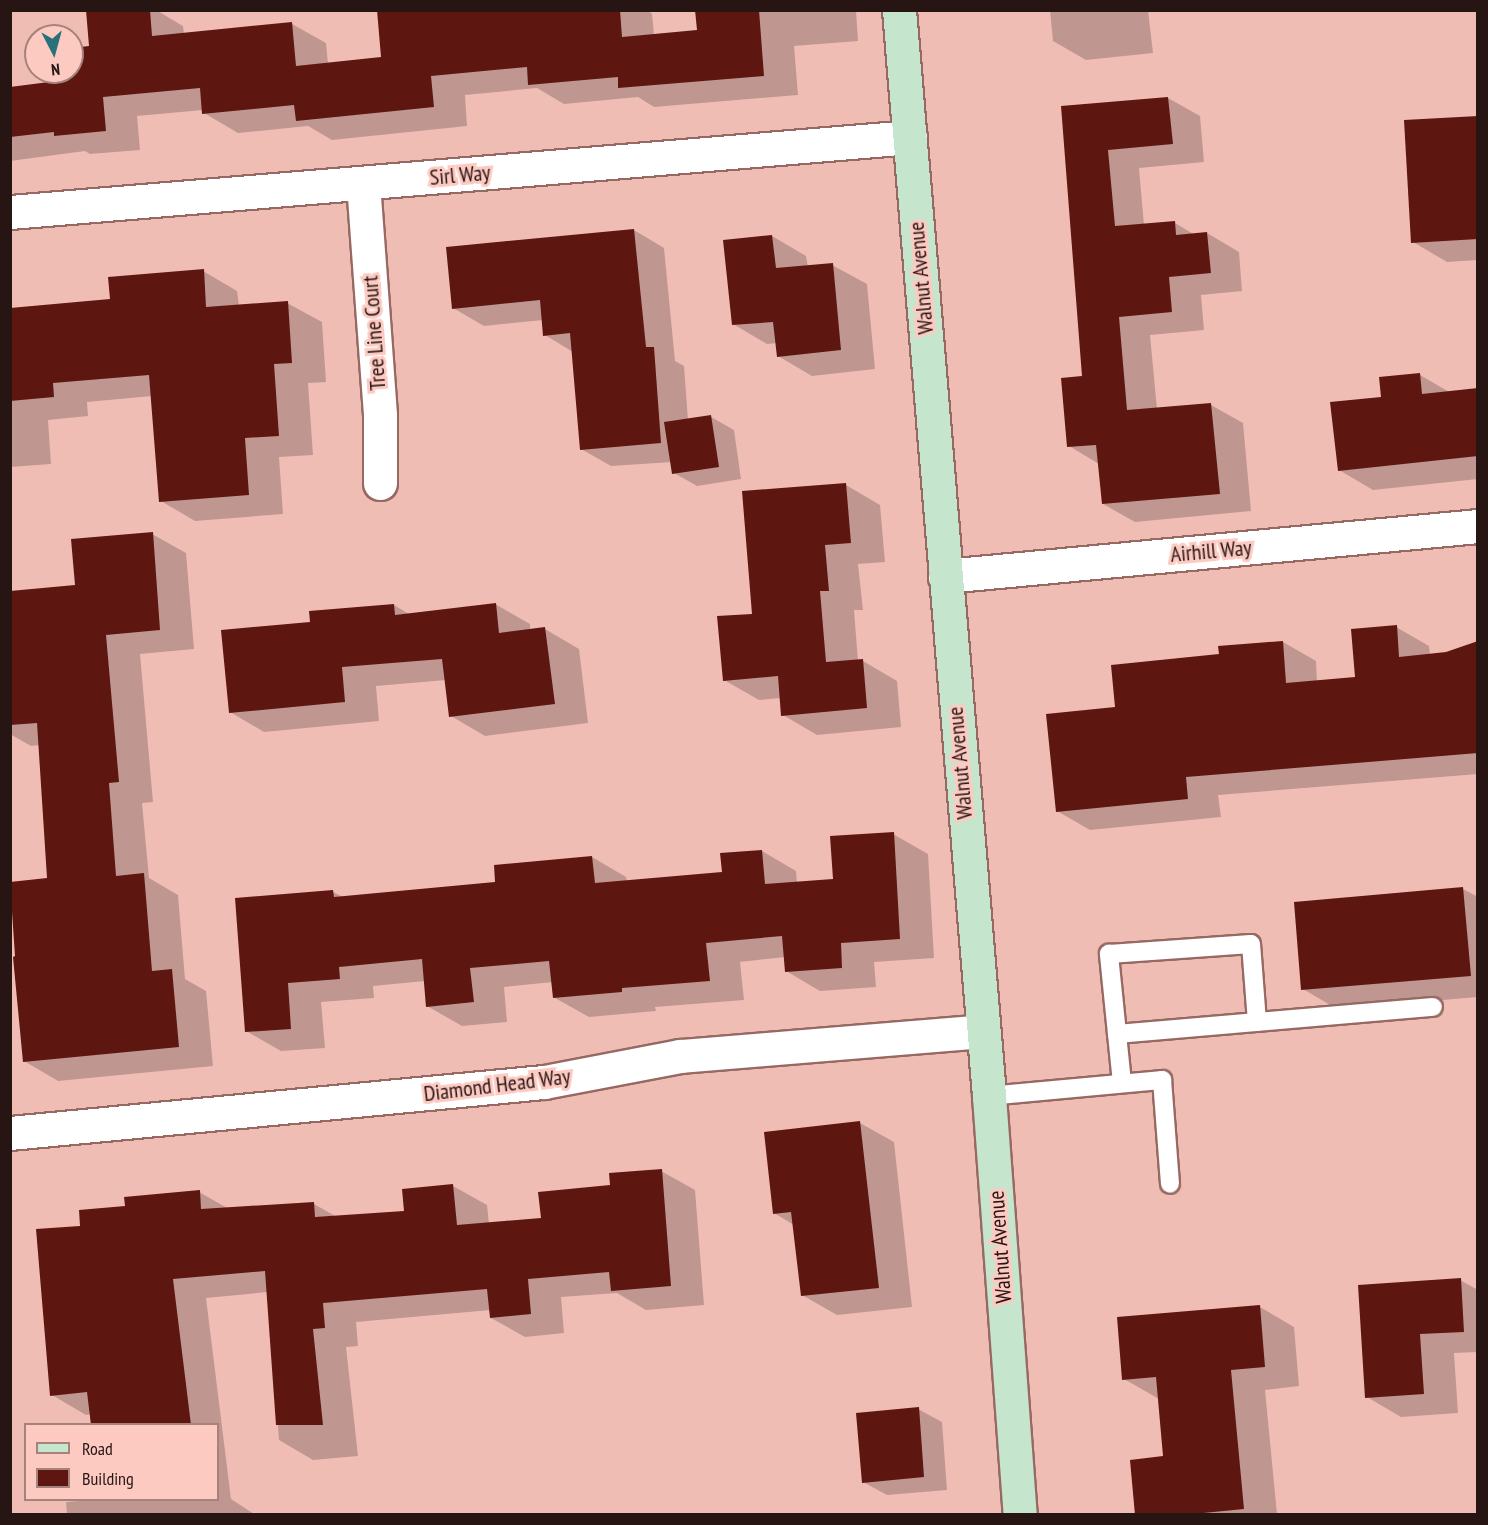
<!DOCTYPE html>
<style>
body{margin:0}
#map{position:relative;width:1488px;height:1525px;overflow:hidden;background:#f0bdb5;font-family:"PT Sans Narrow",sans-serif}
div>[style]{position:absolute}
.shadow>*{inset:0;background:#0003}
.building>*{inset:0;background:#5e1611}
.roads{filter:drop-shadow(2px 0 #966962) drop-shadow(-2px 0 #966962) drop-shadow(0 2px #966962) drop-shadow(0 -2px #966962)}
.lane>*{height:18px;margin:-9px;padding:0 9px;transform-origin:9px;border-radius:9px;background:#fff}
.street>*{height:33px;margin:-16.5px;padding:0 16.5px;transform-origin:16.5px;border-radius:16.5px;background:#fff}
.secondary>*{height:33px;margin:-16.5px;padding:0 16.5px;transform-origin:16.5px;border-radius:16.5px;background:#c5e6cd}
span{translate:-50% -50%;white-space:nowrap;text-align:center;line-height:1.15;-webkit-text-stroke:6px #fdcac2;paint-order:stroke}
.street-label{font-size:22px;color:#271513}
.frame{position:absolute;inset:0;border:12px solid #271513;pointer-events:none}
.legend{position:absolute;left:24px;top:1423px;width:195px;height:78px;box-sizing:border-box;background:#fdcac2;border:2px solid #a7827c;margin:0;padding:8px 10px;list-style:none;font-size:18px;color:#271513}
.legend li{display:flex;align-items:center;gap:12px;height:30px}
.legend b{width:30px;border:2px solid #a7827c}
.north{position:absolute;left:24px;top:24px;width:60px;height:60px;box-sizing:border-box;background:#fdcac2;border:2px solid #a7827c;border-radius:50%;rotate:174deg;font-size:16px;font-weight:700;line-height:24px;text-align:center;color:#271513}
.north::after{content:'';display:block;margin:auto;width:21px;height:27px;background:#28717b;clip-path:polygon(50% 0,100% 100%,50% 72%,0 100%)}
</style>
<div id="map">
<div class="shadow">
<div style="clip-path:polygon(103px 10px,156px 10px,183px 26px,184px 34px,292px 24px,326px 43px,328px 64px,382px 58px,378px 10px,647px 10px,652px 14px,654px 35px,699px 31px,697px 10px,856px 10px,858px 41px,794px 46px,798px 95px,654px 107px,638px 97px,564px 104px,537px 88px,465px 95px,467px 126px,332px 140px,308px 126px,238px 133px,204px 113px,203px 110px,137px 116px,140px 150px,90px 154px,85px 151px,10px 161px,10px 89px,51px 84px,50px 72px,72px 72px,72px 50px,91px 48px)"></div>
<div style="clip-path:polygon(1050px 10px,1148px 10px,1153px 53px,1086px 60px,1053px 41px)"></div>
<div style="clip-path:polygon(1168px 98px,1200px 116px,1204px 162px,1139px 168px,1144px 225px,1175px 223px,1195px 235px,1207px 233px,1239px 252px,1242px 291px,1201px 295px,1204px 330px,1150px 335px,1157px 409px,1211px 405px,1243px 423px,1251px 511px,1135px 522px,1103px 504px,1099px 464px,1069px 446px,1084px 378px,1063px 108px)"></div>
<div style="clip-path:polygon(1478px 118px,1478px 260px,1447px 262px,1413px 242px)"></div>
<div style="clip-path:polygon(634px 230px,664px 248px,675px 361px,684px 366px,688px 420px,711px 417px,734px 430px,741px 479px,697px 486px,674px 473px,672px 462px,611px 466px,581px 449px,573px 352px,545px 335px,543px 320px,484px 326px,453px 308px)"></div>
<div style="clip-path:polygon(772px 236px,806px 256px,808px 267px,832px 265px,867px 284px,875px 369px,812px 376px,778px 356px,777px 343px,767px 344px,733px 324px)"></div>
<div style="clip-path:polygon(203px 271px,237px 291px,239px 306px,287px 303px,322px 322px,326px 382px,308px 383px,313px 455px,279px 457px,283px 514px,195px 521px,161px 501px,152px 396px,87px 402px,88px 416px,48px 420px,51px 464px,10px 467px,10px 310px,111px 301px)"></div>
<div style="clip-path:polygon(1420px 375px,1451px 393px,1478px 390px,1478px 479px,1373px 490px,1339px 470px,1383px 398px)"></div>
<div style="clip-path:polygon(846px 485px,880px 505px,885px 562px,858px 564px,863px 610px,854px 610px,858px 661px,863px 661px,897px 681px,901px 727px,817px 735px,783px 715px,781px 698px,759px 700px,724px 680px,753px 615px)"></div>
<div style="clip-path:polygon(152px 534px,186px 553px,194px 649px,140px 654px,153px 802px,142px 803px,149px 878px,178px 895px,185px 979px,206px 991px,213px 1066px,58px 1081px,24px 1061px,49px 880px,40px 745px,31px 746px,10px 734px,10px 592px,77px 587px)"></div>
<div style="clip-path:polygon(495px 604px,530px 624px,530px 630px,545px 629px,579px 649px,588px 723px,485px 736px,451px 716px,446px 680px,376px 686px,379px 721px,264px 732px,230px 712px,312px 624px,394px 605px,409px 614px)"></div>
<div style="clip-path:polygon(1396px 627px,1429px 646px,1430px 655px,1447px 654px,1478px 642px,1478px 774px,1218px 795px,1221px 817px,1090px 830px,1057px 811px,1117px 708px,1221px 655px,1283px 642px,1316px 661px,1317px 682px,1356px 678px)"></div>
<div style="clip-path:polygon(893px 834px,928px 854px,934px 958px,874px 962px,876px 987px,820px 991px,786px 971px,785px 957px,740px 962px,744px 1000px,655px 1007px,656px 1011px,589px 1017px,555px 998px,553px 982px,504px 987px,507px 1022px,462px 1026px,427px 1006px,425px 981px,373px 986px,374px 998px,321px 1002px,325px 1048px,281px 1051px,246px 1031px,333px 892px,343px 897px,497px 883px,592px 857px,626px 877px,627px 881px,724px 873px,762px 851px,796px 871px,797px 883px,835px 881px)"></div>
<div style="clip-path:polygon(1463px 889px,1478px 897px,1478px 997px,1337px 1009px,1303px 989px)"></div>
<div style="clip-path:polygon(860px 1123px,894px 1142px,912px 1307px,837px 1315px,802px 1295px,794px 1225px,774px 1213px)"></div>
<div style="clip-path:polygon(661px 1171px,695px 1190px,704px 1305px,646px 1310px,617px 1293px,561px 1297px,564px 1333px,525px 1337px,491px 1318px,491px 1310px,356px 1322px,358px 1346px,346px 1347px,358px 1456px,313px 1460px,279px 1440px,268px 1292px,206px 1298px,231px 1499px,254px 1514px,67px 1514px,66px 1502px,93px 1500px,218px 1500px,218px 1424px,92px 1424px,91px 1414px,86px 1415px,52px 1395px,82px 1227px,127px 1207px,199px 1192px,229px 1209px,314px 1204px,337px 1217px,406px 1212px,453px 1186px,487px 1205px,489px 1224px,542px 1220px,612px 1187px)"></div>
<div style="clip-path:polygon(1460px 1280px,1478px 1290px,1478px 1352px,1454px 1353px,1458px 1413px,1401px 1417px,1367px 1397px)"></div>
<div style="clip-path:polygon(1260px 1307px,1294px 1327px,1299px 1386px,1265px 1390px,1277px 1514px,1137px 1514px,1165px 1458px,1159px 1399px,1124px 1379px)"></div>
<div style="clip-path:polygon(918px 1409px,942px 1422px,947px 1490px,887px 1495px,863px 1482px)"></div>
</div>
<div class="building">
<div style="clip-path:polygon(86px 10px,150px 10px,152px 36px,292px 22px,296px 66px,381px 57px,377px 10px,620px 10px,622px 37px,697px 30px,695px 10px,759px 10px,764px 76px,618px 88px,618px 77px,528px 85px,527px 67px,431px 76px,434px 107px,296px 121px,294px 105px,202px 114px,200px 88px,103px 97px,106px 131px,54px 136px,54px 132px,10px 137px,10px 87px,49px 82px,48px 72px,72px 72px,72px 48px,89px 46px)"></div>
<div style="clip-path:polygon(1168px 97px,1173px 144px,1108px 150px,1115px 226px,1175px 221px,1176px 235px,1207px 232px,1211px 273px,1169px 277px,1172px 312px,1119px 317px,1127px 410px,1211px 403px,1220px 494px,1102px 504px,1096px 445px,1067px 447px,1061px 378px,1082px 376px,1061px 106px)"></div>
<div style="clip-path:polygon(1478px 116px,1478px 239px,1411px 243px,1404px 120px)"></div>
<div style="clip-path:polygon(634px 229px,646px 347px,654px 347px,661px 443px,580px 450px,570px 333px,543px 336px,540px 300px,452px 309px,446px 247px)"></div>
<div style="clip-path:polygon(772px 235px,776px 268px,833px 263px,841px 350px,777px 357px,773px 322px,732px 325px,723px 240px)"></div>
<div style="clip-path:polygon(204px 269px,206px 307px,288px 301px,292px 363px,274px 364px,279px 436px,245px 438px,249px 495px,159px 502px,149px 375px,53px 383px,54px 397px,10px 401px,10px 308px,110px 299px,108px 277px)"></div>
<div style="clip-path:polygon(1420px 373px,1422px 394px,1478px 388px,1478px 456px,1338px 471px,1330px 402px,1381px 397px,1379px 377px)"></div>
<div style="clip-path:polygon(711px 415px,719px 467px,672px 474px,664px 422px)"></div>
<div style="clip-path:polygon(846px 483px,851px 543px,825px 545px,829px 591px,820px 591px,826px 662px,863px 659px,867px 708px,781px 716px,778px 676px,723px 681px,717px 616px,752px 614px,742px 491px)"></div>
<div style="clip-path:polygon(153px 532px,160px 630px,106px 635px,119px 782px,109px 783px,116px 876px,144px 873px,152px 971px,172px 969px,179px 1047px,23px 1062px,13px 957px,15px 956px,10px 882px,47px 878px,37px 723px,10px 725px,10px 591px,75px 585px,71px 539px)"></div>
<div style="clip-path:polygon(496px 603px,499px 633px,545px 627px,555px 704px,449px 717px,442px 659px,342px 667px,345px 702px,229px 713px,221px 630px,310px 622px,309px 611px,394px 604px,395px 615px)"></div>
<div style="clip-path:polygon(1397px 625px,1399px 657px,1446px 652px,1478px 641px,1478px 753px,1186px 777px,1188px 799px,1056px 812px,1046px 714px,1115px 707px,1111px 665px,1219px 654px,1218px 646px,1283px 641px,1286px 683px,1355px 677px,1351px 629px)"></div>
<div style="clip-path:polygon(894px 832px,900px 939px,841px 943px,842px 968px,785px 972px,782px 936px,706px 943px,710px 981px,622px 988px,622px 992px,553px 998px,549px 961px,470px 968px,474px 1002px,426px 1007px,422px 959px,339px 967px,340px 979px,288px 983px,291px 1029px,245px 1032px,235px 898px,333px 890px,334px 897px,495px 882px,494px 865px,592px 856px,595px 883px,722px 872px,720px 853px,762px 850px,765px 884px,833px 879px,830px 836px)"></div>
<div style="clip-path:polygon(1463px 887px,1471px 976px,1301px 990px,1294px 902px)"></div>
<div style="clip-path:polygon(860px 1121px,879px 1288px,801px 1296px,791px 1212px,773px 1214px,764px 1132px)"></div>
<div style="clip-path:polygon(662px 1169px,671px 1286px,611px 1291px,609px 1272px,528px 1279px,531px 1314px,490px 1318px,487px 1289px,323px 1303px,325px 1328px,313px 1329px,323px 1425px,276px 1425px,265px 1271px,173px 1279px,191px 1425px,91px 1425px,87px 1392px,50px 1396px,36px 1229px,80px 1226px,79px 1210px,125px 1206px,124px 1197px,200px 1190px,201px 1209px,314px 1202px,315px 1217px,404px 1211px,402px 1189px,453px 1184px,457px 1225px,541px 1218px,538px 1192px,610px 1185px,609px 1173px)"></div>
<div style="clip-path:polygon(1461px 1278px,1464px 1332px,1420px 1334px,1424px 1394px,1365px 1398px,1358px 1285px)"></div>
<div style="clip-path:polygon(1260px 1305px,1265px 1367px,1231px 1370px,1244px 1509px,1183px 1515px,1135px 1515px,1130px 1460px,1163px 1456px,1156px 1377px,1122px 1380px,1117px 1317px)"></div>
<div style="clip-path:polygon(919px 1407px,924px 1477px,862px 1483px,856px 1413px)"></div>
</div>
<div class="roads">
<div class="lane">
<div style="left:1117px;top:1034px;width:317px;rotate:-4.9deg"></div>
<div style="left:1122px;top:1083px;width:130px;rotate:-95.8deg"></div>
<div style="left:1109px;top:954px;width:142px;rotate:-4deg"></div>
<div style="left:1251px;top:944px;width:78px;rotate:85.6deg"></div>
<div style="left:989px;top:1096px;width:174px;rotate:-5.3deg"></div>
<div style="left:1162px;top:1080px;width:104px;rotate:85.6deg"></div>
</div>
<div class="street">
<div style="left:363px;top:183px;width:233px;rotate:85.8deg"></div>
<div style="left:380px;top:415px;width:68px;rotate:90deg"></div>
<div style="left:10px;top:212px;width:903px;rotate:-4.76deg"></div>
<div style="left:945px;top:576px;width:535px;rotate:-5.36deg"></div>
<div style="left:10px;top:1133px;width:536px;rotate:-5.46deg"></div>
<div style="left:544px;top:1082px;width:138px;rotate:-10.8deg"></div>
<div style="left:680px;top:1056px;width:303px;rotate:-4.7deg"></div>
</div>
<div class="secondary">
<div style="left:899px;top:10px;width:1090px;rotate:85.26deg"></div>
<div style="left:989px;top:1096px;width:419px;rotate:85.8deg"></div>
</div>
</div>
<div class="street-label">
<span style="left:460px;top:175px;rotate:-5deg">Sirl Way</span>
<span style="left:921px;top:278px;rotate:-95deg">Walnut Avenue</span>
<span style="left:374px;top:333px;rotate:-94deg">Tree Line Court</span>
<span style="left:1211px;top:551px;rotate:-5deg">Airhill Way</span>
<span style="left:960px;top:763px;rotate:-95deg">Walnut Avenue</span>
<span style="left:497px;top:1085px;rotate:-7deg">Diamond Head Way</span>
<span style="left:1000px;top:1247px;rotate:-94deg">Walnut Avenue</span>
</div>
<div class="frame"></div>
<ul class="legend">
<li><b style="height:8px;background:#c5e6cd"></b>Road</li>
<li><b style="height:16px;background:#5e1611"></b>Building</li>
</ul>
<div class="north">N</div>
</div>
